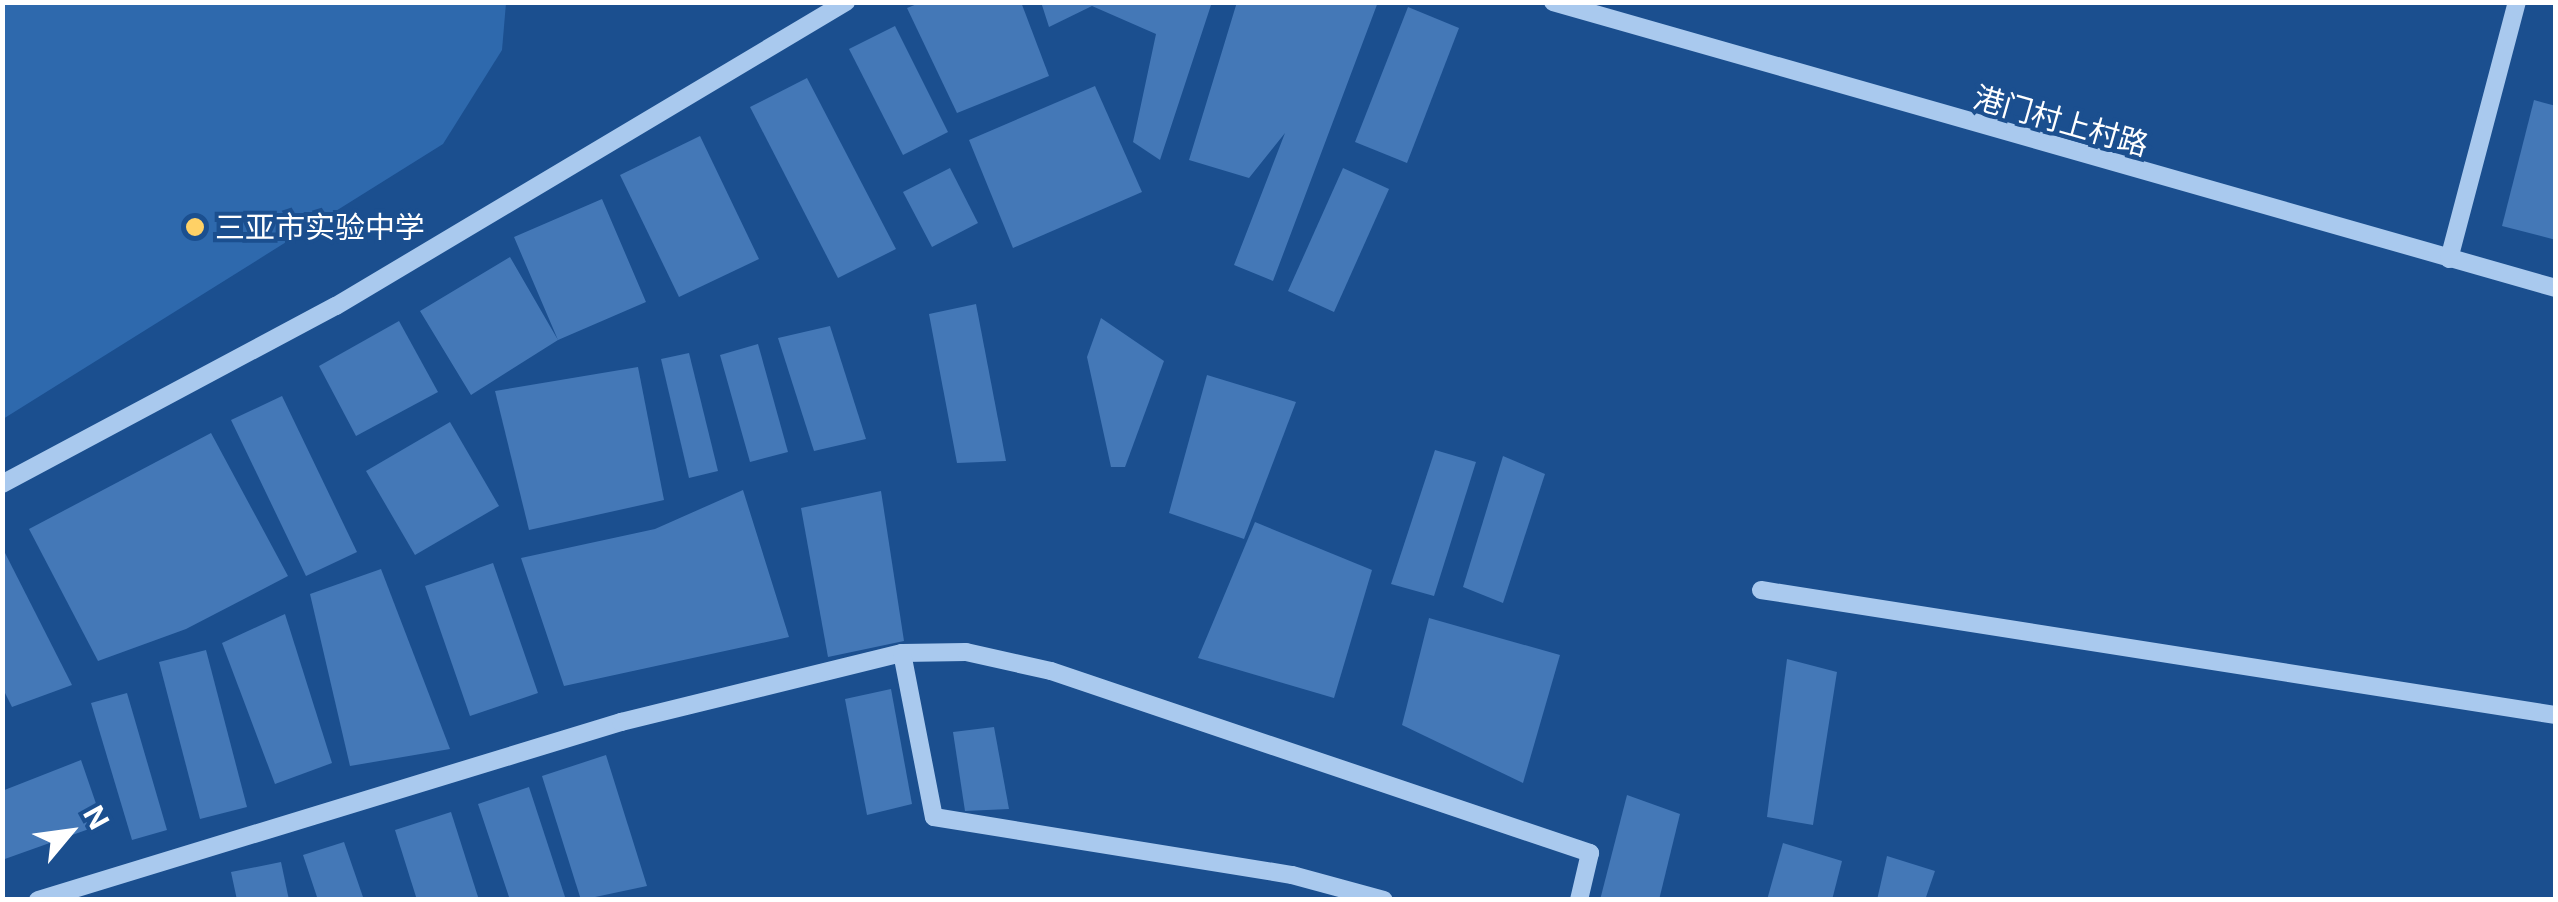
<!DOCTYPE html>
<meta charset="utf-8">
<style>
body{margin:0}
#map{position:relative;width:2558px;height:902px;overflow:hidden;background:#1b4f8f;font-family:Inter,"Noto Sans SC",sans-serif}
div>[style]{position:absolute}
.green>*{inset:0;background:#2e69ad}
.building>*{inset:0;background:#4478b7}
.minor>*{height:18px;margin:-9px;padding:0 9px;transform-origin:9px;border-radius:9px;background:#a9c9ee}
.dots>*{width:28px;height:28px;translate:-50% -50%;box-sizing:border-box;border:5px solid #1b4f8f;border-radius:50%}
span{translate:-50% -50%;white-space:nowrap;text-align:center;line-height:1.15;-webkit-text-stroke:8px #1b4f8f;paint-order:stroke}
.street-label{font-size:30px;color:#fff}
.poi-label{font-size:30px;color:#fff}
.left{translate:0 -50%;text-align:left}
.frame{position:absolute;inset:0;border:5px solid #fff;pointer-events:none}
.north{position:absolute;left:20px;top:782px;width:100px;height:100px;-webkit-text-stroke:8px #1b4f8f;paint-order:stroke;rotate:61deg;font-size:28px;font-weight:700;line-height:40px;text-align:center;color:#fff}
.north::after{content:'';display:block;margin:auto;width:35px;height:45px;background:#fff;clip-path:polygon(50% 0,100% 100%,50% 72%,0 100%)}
</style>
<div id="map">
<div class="green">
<div style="clip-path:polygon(3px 2px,506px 2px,506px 3px,502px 50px,443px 144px,3px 419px)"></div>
</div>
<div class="building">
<div style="clip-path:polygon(922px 2px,1021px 2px,1049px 76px,957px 113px,907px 8px)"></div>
<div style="clip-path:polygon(1041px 2px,1212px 2px,1160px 160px,1133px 142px,1156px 34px,1092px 6px,1049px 27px)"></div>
<div style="clip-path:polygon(1237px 2px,1378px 2px,1273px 281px,1234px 265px,1285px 133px,1249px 178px,1189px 160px)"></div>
<div style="clip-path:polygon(1408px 7px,1459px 28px,1407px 163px,1355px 142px)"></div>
<div style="clip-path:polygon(895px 26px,948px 132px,903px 155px,849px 49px)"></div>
<div style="clip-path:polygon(807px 78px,896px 249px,838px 278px,750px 107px)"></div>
<div style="clip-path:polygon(1095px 86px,1142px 192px,1013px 248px,969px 140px)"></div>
<div style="clip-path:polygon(2534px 100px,2556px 106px,2556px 240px,2502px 226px)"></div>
<div style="clip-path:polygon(700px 136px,759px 259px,679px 297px,620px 175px)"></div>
<div style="clip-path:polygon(950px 168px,978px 223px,932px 247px,903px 192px)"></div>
<div style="clip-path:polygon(1343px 168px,1389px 189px,1334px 312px,1288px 291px)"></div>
<div style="clip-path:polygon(602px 199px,646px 302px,558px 340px,471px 395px,420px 311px,510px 257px,558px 340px,514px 237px)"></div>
<div style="clip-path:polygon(976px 304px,1006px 461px,957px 463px,929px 314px)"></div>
<div style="clip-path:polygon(1101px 318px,1164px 361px,1125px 467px,1111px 467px,1087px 357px)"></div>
<div style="clip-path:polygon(399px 321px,438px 392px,356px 436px,319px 366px)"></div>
<div style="clip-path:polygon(830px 326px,866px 439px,814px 451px,778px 338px)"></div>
<div style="clip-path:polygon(758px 344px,788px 452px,750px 462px,720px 355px)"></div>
<div style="clip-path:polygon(689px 353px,718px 471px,689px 478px,661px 359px)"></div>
<div style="clip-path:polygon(638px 367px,664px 500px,529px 530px,495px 391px)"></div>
<div style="clip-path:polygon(1207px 375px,1296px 402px,1244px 539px,1169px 513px)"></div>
<div style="clip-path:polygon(282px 396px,357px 552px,306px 576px,231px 420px)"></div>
<div style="clip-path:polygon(450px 422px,499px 506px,415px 555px,366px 471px)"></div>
<div style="clip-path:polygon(211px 433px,288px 576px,186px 629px,98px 661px,29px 529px)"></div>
<div style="clip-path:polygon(1435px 450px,1476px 462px,1434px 596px,1391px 584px)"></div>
<div style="clip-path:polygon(1503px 456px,1545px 474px,1503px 603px,1463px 587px)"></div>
<div style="clip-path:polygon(743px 490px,789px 637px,564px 686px,521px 558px,655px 529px)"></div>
<div style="clip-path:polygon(881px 491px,904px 641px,828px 657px,801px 508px)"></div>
<div style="clip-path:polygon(1255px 522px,1372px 570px,1334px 698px,1198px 658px)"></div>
<div style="clip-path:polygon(2px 547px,72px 685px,12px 707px,2px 687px)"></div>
<div style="clip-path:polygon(493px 563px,538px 693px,470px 716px,425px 586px)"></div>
<div style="clip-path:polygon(381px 569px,450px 749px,350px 766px,310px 594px)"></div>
<div style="clip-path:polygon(285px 614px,332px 763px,275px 784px,222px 643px)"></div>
<div style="clip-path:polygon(1429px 618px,1560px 655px,1523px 783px,1402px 725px)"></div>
<div style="clip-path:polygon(206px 650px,247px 807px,200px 819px,159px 662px)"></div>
<div style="clip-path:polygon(1787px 659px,1837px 672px,1813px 825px,1767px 817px)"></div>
<div style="clip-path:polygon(891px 689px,912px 804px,867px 815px,845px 699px)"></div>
<div style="clip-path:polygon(127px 693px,167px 830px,132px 840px,91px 703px)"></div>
<div style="clip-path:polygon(994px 727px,1009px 809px,965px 811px,953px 732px)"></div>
<div style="clip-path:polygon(606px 755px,647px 886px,581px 900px,542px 776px)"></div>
<div style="clip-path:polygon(81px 760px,103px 824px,2px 860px,2px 791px)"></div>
<div style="clip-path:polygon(529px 787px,566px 900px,510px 900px,478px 804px)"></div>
<div style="clip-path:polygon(1627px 795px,1680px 814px,1659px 900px,1600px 900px)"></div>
<div style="clip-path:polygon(451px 812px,479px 900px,417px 900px,395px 830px)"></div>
<div style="clip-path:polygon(344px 842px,364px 900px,318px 900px,303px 855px)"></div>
<div style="clip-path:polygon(1783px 843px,1842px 861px,1832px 900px,1767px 900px)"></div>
<div style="clip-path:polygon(1887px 856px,1935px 871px,1925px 900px,1877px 900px)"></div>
<div style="clip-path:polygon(281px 862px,289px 900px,237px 900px,231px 872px)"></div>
</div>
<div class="minor">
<div style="left:1553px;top:2px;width:1043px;rotate:15.92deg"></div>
<div style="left:2449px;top:259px;width:266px;rotate:-75.2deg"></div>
<div style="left:2px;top:484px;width:378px;rotate:-28.1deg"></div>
<div style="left:336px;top:306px;width:594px;rotate:-30.8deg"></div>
<div style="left:1761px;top:590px;width:805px;rotate:8.94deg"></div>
<div style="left:902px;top:653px;width:64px;rotate:-0.9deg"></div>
<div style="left:966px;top:652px;width:87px;rotate:12.6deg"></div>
<div style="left:1051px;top:671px;width:569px;rotate:18.66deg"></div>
<div style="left:1590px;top:853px;width:48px;rotate:103.2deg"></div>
<div style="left:38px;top:900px;width:610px;rotate:-16.98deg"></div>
<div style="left:621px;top:722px;width:289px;rotate:-13.8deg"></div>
<div style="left:902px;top:653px;width:167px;rotate:79deg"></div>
<div style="left:934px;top:817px;width:363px;rotate:9.2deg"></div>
<div style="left:1292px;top:875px;width:95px;rotate:15.2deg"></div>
</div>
<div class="dots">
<div style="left:195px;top:227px;background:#ffd166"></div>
</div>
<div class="street-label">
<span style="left:2061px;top:121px;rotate:16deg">港门村上村路</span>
</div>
<div class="poi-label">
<span class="left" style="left:215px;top:227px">三亚市实验中学</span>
</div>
<div class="frame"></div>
<div class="north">N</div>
</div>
